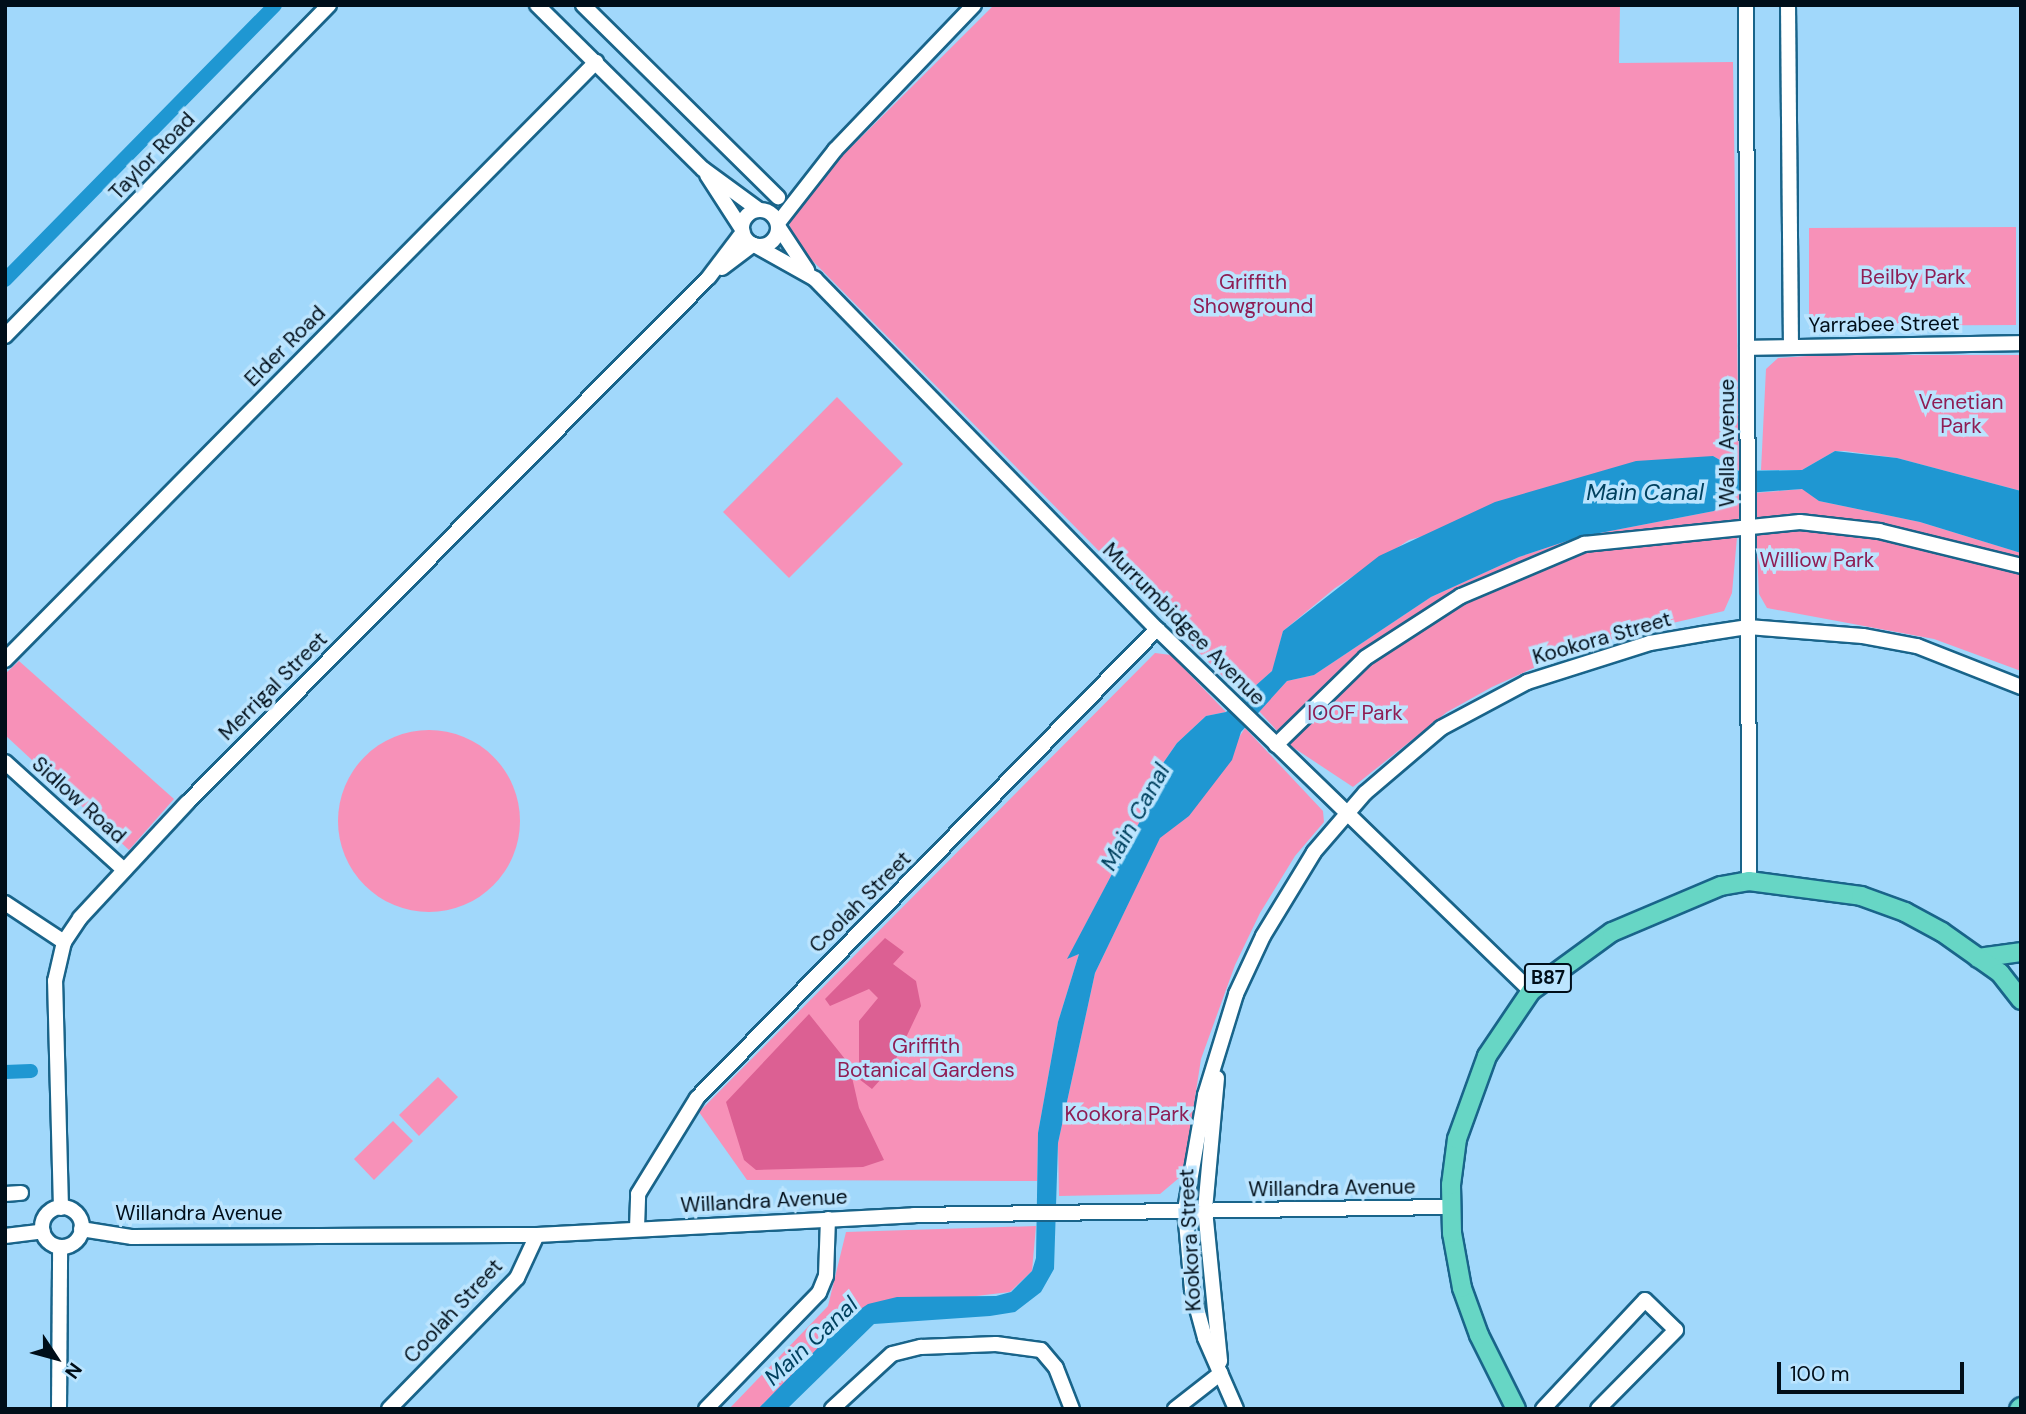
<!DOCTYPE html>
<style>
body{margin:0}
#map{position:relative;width:2026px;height:1414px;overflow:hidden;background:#a1d8fb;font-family:"DM Sans",sans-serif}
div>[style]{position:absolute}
.green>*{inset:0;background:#f791b8}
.round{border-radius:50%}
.forest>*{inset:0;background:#dc6093}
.water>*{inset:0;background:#1f97d2}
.canal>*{height:14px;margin:-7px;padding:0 7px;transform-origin:7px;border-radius:7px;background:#1f97d2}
.roads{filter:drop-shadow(2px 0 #19648a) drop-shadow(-2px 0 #19648a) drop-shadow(0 2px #19648a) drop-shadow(0 -2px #19648a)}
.minor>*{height:14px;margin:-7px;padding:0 7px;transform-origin:7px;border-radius:7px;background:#fff}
.minor>.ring{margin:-7px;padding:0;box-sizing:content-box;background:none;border:14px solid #fff;border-radius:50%}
.major>*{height:18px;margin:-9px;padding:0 9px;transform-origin:9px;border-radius:9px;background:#67d6c5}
span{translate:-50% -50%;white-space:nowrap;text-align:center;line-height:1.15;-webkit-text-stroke:7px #bbe4fe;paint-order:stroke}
.shield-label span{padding:2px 5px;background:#bbe4fe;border:2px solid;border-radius:5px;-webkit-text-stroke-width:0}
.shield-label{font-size:19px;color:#000e19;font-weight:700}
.street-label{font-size:21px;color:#000e19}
.park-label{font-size:21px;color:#8f1d54}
.water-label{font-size:23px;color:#00415f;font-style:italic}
.frame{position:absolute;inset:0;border:7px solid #000e19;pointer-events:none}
.north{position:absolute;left:21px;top:1323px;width:70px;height:70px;-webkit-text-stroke:5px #bbe4fe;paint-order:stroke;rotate:126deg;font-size:19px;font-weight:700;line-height:28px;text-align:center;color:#000e19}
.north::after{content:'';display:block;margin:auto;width:24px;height:32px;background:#000e19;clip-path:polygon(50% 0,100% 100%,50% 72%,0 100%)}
.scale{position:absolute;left:1777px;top:1362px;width:187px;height:32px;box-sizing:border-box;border:4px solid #000e19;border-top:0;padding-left:9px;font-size:21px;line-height:24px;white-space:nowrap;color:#000e19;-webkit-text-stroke:5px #bbe4fe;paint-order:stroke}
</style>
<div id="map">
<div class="green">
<div style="clip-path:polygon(994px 5px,1620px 5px,1619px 63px,1733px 62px,1739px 471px,1713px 456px,1409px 540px,1335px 588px,1283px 631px,1273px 670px,1243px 697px,793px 241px,787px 211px)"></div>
<div style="clip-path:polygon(2016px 227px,2016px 325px,1809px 326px,1809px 228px)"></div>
<div style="clip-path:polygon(1822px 355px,2021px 355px,2021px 491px,1897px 458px,1845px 451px,1835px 451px,1802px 470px,1761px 470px,1766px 369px,1778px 358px)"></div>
<div style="clip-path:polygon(837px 397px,903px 464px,789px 578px,723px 512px)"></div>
<div style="clip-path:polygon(1803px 489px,1819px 501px,1920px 522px,2021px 553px,2021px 671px,1934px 639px,1767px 608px,1759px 594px,1754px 493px)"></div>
<div style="clip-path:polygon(1741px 493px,1732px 593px,1724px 611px,1630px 633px,1551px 660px,1492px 687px,1447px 712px,1353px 787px,1291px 746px,1259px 711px,1287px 681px,1314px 675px,1431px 597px,1519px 557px,1579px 537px,1714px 511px,1733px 494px)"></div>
<div style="clip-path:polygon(1155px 653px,1171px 655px,1226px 712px,1206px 716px,1177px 743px,1150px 782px,1139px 823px,1068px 958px,1079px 954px,1058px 1022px,1038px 1133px,1037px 1181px,747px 1180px,699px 1112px)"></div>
<div style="clip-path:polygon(19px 661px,174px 799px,129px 850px,5px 735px,5px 674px)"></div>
<div style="clip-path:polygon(1245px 728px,1323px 811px,1324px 822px,1295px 856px,1260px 913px,1235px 965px,1201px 1059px,1184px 1169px,1179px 1178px,1160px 1194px,1059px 1196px,1058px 1143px,1095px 973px,1160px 837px,1189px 816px)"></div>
<div class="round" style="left:338px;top:730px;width:182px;height:182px"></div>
<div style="clip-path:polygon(438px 1077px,458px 1097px,419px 1136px,399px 1115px)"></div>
<div style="clip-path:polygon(393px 1121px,413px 1141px,374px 1180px,354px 1159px)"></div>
<div style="clip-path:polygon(1036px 1226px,1032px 1271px,1010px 1292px,858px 1310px,758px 1409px,729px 1409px,828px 1306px,846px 1232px)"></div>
</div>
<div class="forest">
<div style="clip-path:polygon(885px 938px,904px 952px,893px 964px,916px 981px,921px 1006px,892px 1067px,872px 1089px,859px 1079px,859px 1021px,878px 998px,869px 989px,830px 1006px,825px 999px)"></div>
<div style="clip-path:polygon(809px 1014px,849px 1064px,859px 1108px,884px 1160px,863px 1167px,756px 1170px,744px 1160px,726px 1102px)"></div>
</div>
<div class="water">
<div style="clip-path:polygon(1835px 451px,1897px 458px,2021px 491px,2021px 553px,1920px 522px,1819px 501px,1802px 489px,1733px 494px,1714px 511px,1579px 537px,1519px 557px,1431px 597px,1314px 675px,1287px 681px,1241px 732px,1232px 760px,1189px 816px,1160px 838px,1095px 973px,1058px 1143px,1054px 1269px,1041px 1292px,1015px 1312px,990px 1316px,874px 1324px,787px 1409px,758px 1409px,847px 1318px,868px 1304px,897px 1297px,996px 1296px,1011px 1292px,1032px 1271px,1036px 1258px,1038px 1133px,1058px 1022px,1079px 954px,1067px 959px,1139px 823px,1150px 782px,1177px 743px,1206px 716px,1226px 712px,1272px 671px,1283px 631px,1379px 556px,1495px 502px,1636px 461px,1713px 456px,1739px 471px,1802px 470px)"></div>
</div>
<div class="canal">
<div style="left:5px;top:280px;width:385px;rotate:-45.5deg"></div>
<div style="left:5px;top:1072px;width:26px;rotate:-2deg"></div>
</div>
<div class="roads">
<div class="minor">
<div style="left:537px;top:5px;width:233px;rotate:44.7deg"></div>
<div style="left:703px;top:169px;width:69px;rotate:36.2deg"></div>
<div style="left:583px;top:5px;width:274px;rotate:44.6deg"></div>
<div style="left:1746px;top:5px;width:876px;rotate:89.8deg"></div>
<div style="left:1788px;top:5px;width:341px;rotate:89.5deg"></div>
<div style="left:707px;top:175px;width:64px;rotate:57.1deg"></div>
<div class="ring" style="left:742px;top:210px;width:22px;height:22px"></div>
<div style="left:778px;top:223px;width:93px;rotate:-52deg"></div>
<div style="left:835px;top:150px;width:201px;rotate:-46.2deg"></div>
<div style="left:778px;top:226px;width:53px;rotate:56.6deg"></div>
<div style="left:756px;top:246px;width:68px;rotate:29.2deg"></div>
<div style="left:815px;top:279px;width:489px;rotate:45.7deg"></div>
<div style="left:1157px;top:629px;width:520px;rotate:44.07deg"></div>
<div style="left:722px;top:268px;width:39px;rotate:-37deg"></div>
<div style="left:5px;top:336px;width:463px;rotate:-45.6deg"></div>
<div style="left:1747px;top:348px;width:274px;rotate:-1deg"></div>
<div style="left:5px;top:660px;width:841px;rotate:-45.34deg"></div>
<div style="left:1276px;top:745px;width:124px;rotate:-44.3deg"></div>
<div style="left:1365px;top:658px;width:114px;rotate:-32.9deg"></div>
<div style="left:1461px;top:596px;width:134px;rotate:-22.9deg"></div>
<div style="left:1584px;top:544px;width:217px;rotate:-5.8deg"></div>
<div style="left:1800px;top:522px;width:80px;rotate:6.5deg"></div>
<div style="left:1879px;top:531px;width:146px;rotate:13.8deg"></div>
<div style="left:5px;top:762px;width:161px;rotate:42.2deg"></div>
<div style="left:5px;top:903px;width:71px;rotate:33.5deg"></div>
<div style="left:1217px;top:1078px;width:133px;rotate:95.2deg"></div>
<div style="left:1205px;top:1210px;width:152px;rotate:84.3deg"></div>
<div style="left:5px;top:1194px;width:16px;rotate:-4deg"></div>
<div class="ring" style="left:42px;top:1207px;width:26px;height:26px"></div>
<div style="left:61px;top:1208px;width:227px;rotate:-91.5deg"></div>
<div style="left:55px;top:981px;width:40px;rotate:-77deg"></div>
<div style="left:64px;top:942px;width:29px;rotate:-56deg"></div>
<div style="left:80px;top:918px;width:157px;rotate:-47.1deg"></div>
<div style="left:187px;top:803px;width:741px;rotate:-45.22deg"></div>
<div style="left:709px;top:277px;width:56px;rotate:-52.9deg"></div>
<div style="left:637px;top:1228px;width:34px;rotate:-88deg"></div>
<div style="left:638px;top:1194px;width:113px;rotate:-58.4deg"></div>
<div style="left:697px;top:1098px;width:657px;rotate:-45.56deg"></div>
<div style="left:81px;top:1229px;width:52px;rotate:8.9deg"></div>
<div style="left:132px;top:1237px;width:405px;rotate:-0.3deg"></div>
<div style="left:537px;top:1235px;width:378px;rotate:-3deg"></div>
<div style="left:914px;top:1215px;width:536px;rotate:-0.86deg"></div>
<div style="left:5px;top:1236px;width:38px;rotate:-7deg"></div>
<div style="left:59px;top:1409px;width:162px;rotate:-89.6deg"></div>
<div style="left:389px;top:1409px;width:183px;rotate:-45.7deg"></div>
<div style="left:517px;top:1278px;width:47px;rotate:-65.1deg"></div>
<div style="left:706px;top:1409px;width:162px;rotate:-45.8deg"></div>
<div style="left:819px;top:1293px;width:18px;rotate:-68deg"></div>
<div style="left:826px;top:1276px;width:57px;rotate:-88deg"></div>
<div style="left:832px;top:1409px;width:81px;rotate:-42.5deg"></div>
<div style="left:892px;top:1354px;width:30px;rotate:-14deg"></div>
<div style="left:921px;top:1347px;width:75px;rotate:-2.3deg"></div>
<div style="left:996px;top:1344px;width:45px;rotate:7.6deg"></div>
<div style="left:1041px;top:1350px;width:23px;rotate:50deg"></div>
<div style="left:1056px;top:1368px;width:44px;rotate:68.7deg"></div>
<div style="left:1175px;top:1409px;width:58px;rotate:-38deg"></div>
<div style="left:1236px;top:1409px;width:77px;rotate:-113.6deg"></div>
<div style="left:1205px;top:1338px;width:50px;rotate:-105.2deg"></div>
<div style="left:1192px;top:1290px;width:80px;rotate:-95deg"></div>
<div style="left:1185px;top:1210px;width:117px;rotate:-80.1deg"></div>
<div style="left:1205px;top:1095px;width:106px;rotate:-72.9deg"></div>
<div style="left:1236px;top:994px;width:64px;rotate:-65deg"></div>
<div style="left:1263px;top:936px;width:98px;rotate:-58.7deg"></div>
<div style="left:1314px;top:852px;width:78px;rotate:-49.2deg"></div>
<div style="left:1365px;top:793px;width:100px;rotate:-40.5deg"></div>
<div style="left:1441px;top:728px;width:98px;rotate:-28.1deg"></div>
<div style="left:1527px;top:682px;width:129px;rotate:-17.6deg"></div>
<div style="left:1650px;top:643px;width:53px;rotate:-9.8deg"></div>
<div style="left:1702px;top:634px;width:47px;rotate:-8.7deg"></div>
<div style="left:1748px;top:627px;width:115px;rotate:4.5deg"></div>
<div style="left:1863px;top:636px;width:55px;rotate:10.5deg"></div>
<div style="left:1917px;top:646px;width:112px;rotate:21.5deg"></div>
<div style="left:1543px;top:1409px;width:149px;rotate:-46.9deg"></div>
<div style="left:1645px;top:1300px;width:43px;rotate:44.1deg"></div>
<div style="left:1676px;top:1330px;width:111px;rotate:134.6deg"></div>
</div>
<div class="major">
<div style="left:1978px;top:958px;width:43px;rotate:-7.9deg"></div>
<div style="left:1516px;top:1409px;width:83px;rotate:-116.6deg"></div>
<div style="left:1479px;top:1335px;width:50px;rotate:-109.9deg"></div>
<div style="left:1462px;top:1288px;width:56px;rotate:-100.3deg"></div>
<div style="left:1452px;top:1233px;width:48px;rotate:-91.2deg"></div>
<div style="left:1451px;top:1185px;width:46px;rotate:-82.6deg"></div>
<div style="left:1457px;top:1139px;width:88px;rotate:-70.1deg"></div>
<div style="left:1487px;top:1056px;width:78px;rotate:-55.9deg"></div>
<div style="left:1531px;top:991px;width:100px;rotate:-36.1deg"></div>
<div style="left:1612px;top:932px;width:118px;rotate:-22.9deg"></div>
<div style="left:1721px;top:886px;width:28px;rotate:-10deg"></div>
<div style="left:1749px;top:881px;width:113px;rotate:7.6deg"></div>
<div style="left:1861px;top:896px;width:47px;rotate:20deg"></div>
<div style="left:1905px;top:912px;width:42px;rotate:28.4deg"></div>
<div style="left:1942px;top:932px;width:71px;rotate:35.3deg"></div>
<div style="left:2000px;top:973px;width:34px;rotate:52deg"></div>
<div style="left:2019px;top:1409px;width:3px;rotate:-45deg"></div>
</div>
</div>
<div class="shield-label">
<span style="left:1548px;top:978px">B87</span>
</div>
<div class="street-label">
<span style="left:152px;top:156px;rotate:-46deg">Taylor Road</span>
<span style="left:1884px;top:324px;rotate:-1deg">Yarrabee Street</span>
<span style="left:285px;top:346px;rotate:-45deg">Elder Road</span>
<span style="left:1727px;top:443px;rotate:-90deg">Walla Avenue</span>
<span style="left:1184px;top:624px;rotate:45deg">Murrumbidgee Avenue</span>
<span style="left:1602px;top:638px;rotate:-16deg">Kookora Street</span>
<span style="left:273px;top:686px;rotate:-45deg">Merrigal Street</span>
<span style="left:79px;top:800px;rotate:42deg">Sidlow Road</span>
<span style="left:860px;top:902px;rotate:-45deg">Coolah Street</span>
<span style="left:1332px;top:1188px;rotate:-1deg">Willandra Avenue</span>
<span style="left:764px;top:1201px;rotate:-3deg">Willandra Avenue</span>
<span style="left:199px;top:1213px">Willandra Avenue</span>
<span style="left:1190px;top:1240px;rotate:-93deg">Kookora Street</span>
<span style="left:453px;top:1311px;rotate:-47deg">Coolah Street</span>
</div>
<div class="park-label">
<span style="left:1913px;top:277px">Beilby Park</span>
<span style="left:1253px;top:294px">Griffith<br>Showground</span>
<span style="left:1961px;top:414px">Venetian<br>Park</span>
<span style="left:1817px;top:560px">Williow Park</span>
<span style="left:1355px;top:713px">IOOF Park</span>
<span style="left:926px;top:1058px">Griffith<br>Botanical Gardens</span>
<span style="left:1127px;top:1114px">Kookora Park</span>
</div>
<div class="water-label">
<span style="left:1645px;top:492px">Main Canal</span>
<span style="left:1135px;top:817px;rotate:-61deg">Main Canal</span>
<span style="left:811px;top:1341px;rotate:-43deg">Main Canal</span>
</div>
<div class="frame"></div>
<div class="north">N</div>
<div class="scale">100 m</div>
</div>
